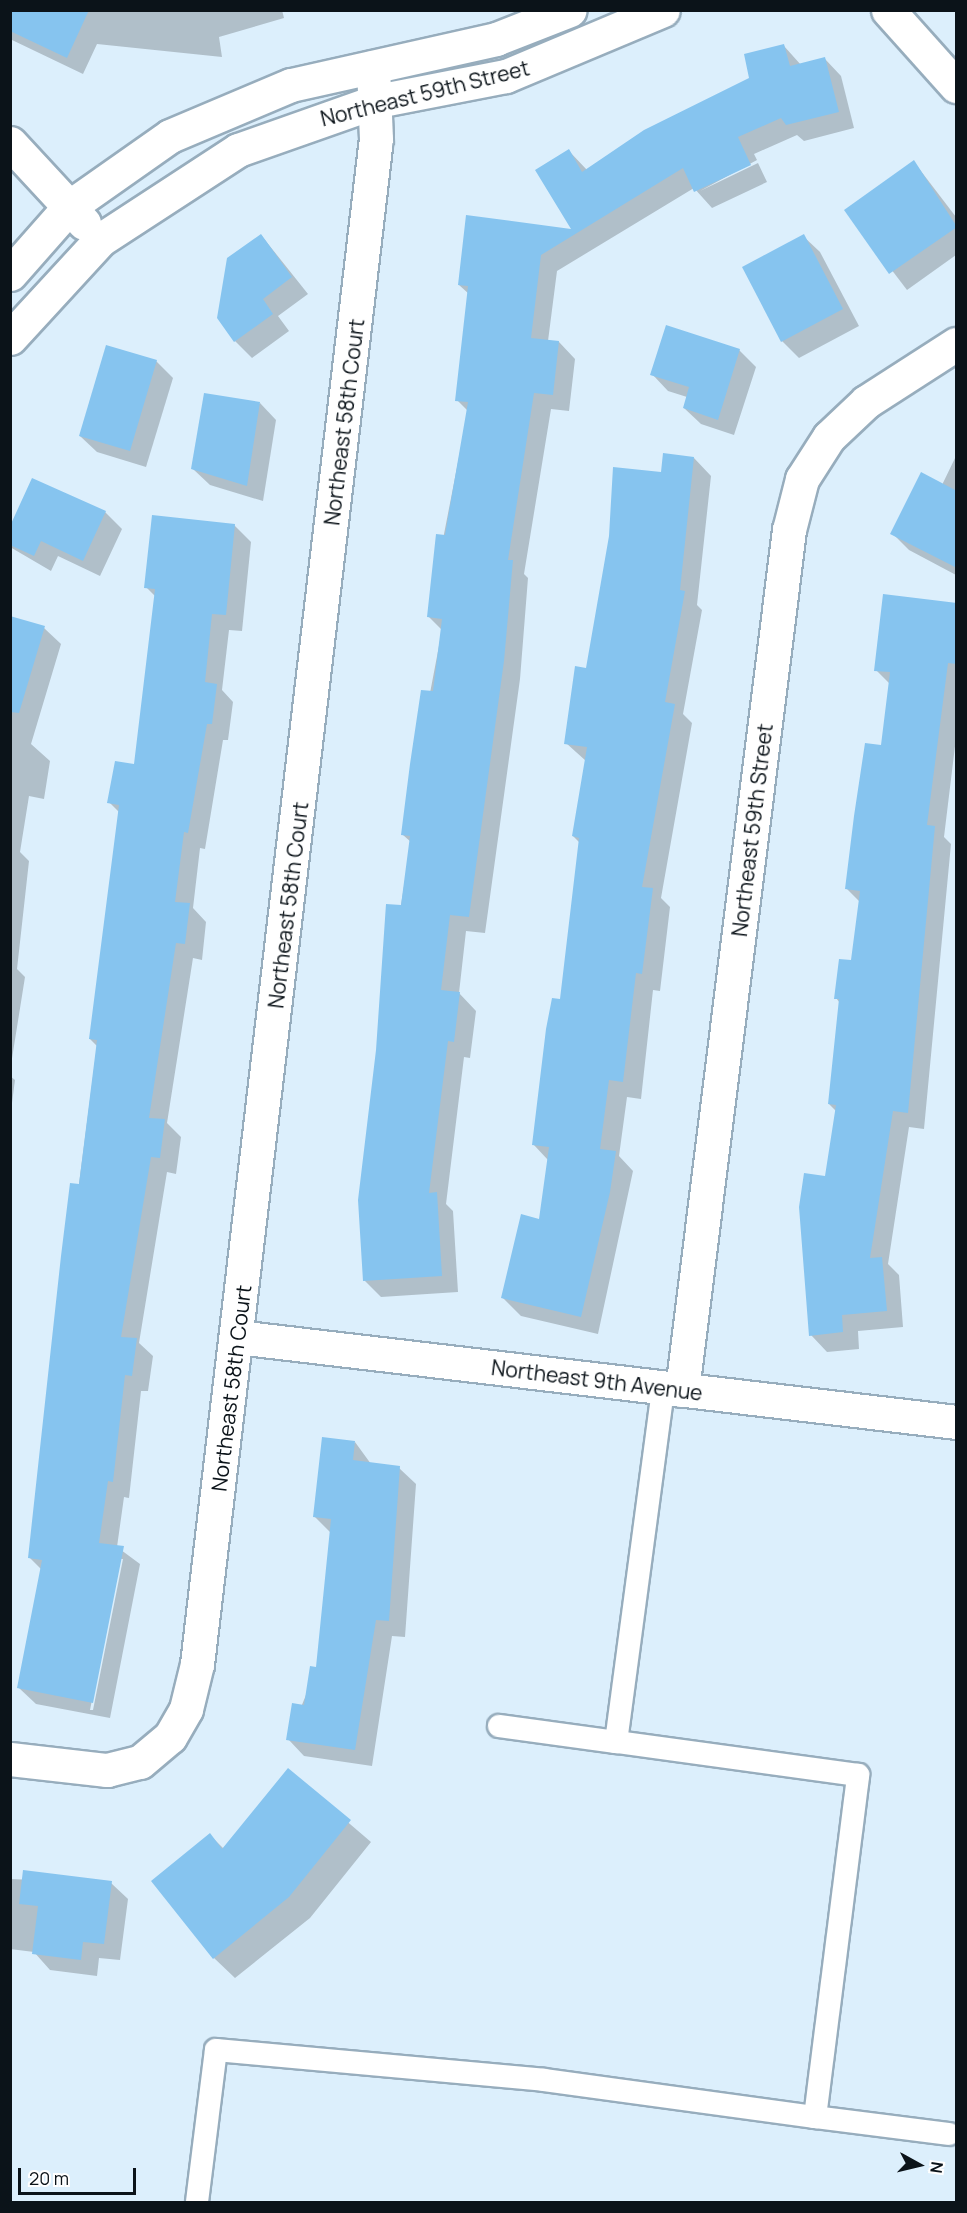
<!DOCTYPE html>
<style>
body{margin:0}
#map{position:relative;width:967px;height:2213px;overflow:hidden;background:#dceffc;font-family:Manrope,sans-serif}
div>[style]{position:absolute}
.shadow>*{inset:0;background:#0003}
.building>*{inset:0;background:#86c4ef}
.roads{filter:drop-shadow(2px 0 #97adbd) drop-shadow(-2px 0 #97adbd) drop-shadow(0 2px #97adbd) drop-shadow(0 -2px #97adbd)}
.service>*{height:22px;margin:-11px;padding:0 11px;transform-origin:11px;border-radius:11px;background:#fff}
.minor>*{height:33px;margin:-16.5px;padding:0 16.5px;transform-origin:16.5px;border-radius:16.5px;background:#fff}
span{translate:-50% -50%;white-space:nowrap;text-align:center;line-height:1.15;-webkit-text-stroke:4.5px #fff;paint-order:stroke}
.street-label{font-size:21px;color:#0b1319}
.frame{position:absolute;inset:0;border:12px solid #0b1319;pointer-events:none}
.north{position:absolute;left:889px;top:2135px;width:60px;height:60px;-webkit-text-stroke:4px #fff;paint-order:stroke;rotate:98deg;font-size:16px;font-weight:700;line-height:24px;text-align:center;color:#0b1319}
.north::after{content:'';display:block;margin:auto;width:21px;height:27px;background:#0b1319;clip-path:polygon(50% 0,100% 100%,50% 72%,0 100%)}
.scale{position:absolute;left:18px;top:2168px;width:118px;height:27px;box-sizing:border-box;border:3px solid #0b1319;border-top:0;padding-left:8px;font-size:18px;line-height:21px;white-space:nowrap;color:#0b1319;-webkit-text-stroke:4px #fff;paint-order:stroke}
</style>
<div id="map">
<div class="shadow">
<div style="clip-path:polygon(10px 10px,282px 10px,284px 18px,219px 37px,222px 57px,97px 44px,83px 74px,12px 40px)"></div>
<div style="clip-path:polygon(784px 46px,801px 65px,825px 59px,841px 76px,854px 128px,804px 141px,797px 135px,754px 154px,757px 160px,700px 191px,758px 163px,767px 182px,712px 208px,694px 188px,557px 271px,548px 341px,559px 342px,575px 359px,569px 411px,551px 409px,524px 574px,528px 578px,520px 679px,485px 933px,466px 931px,459px 993px,476px 1011px,470px 1058px,464px 1057px,446px 1204px,453px 1211px,458px 1292px,381px 1297px,364px 1280px,378px 1050px,411px 842px,403px 835px,442px 630px,428px 616px,468px 411px,457px 400px,469px 294px,459px 285px,574px 230px,569px 151px,587px 170px,751px 79px)"></div>
<div style="clip-path:polygon(914px 162px,956px 217px,956px 255px,907px 290px,846px 210px)"></div>
<div style="clip-path:polygon(261px 235px,308px 294px,278px 316px,289px 331px,252px 358px,235px 341px)"></div>
<div style="clip-path:polygon(803px 236px,820px 252px,859px 326px,799px 358px,782px 341px)"></div>
<div style="clip-path:polygon(739px 350px,756px 367px,734px 435px,701px 424px,684px 408px,687px 397px,668px 391px,652px 374px)"></div>
<div style="clip-path:polygon(156px 361px,173px 378px,146px 467px,97px 452px,80px 436px)"></div>
<div style="clip-path:polygon(260px 403px,276px 420px,263px 501px,210px 485px,193px 469px)"></div>
<div style="clip-path:polygon(956px 456px,956px 575px,909px 550px,892px 533px,942px 485px)"></div>
<div style="clip-path:polygon(694px 458px,711px 476px,697px 605px,702px 610px,683px 714px,692px 723px,661px 898px,670px 907px,660px 991px,653px 990px,641px 1099px,627px 1097px,619px 1156px,633px 1171px,598px 1334px,521px 1316px,503px 1298px,540px 1221px,548px 1160px,533px 1144px,561px 1001px,580px 843px,573px 836px,586px 761px,566px 743px,587px 669px,662px 474px)"></div>
<div style="clip-path:polygon(33px 480px,105px 512px,122px 529px,100px 576px,58px 556px,51px 571px,10px 547px,10px 530px)"></div>
<div style="clip-path:polygon(evenodd,234px 525px,251px 542px,242px 631px,229px 630px,222px 690px,233px 702px,228px 740px,223px 740px,205px 849px,200px 848px,193px 908px,206px 922px,202px 960px,193px 958px,167px 1123px,181px 1137px,176px 1174px,167px 1172px,139px 1343px,153px 1356px,148px 1391px,141px 1391px,129px 1498px,124px 1497px,117px 1547px,140px 1564px,110px 1718px,36px 1704px,19px 1688px,41px 1569px,30px 1558px,97px 1046px,90px 1039px,120px 813px,109px 802px,135px 765px,156px 597px,146px 587px,234px 525px,120px 1559px,123px 1559px,93px 1710px,90px 1710px,120px 1559px)"></div>
<div style="clip-path:polygon(956px 604px,956px 738px,944px 837px,951px 844px,924px 1129px,909px 1127px,888px 1264px,899px 1275px,903px 1327px,858px 1331px,859px 1349px,827px 1352px,811px 1335px,836px 1111px,829px 1104px,840px 1003px,836px 998px,853px 962px,860px 902px,847px 889px,882px 747px,890px 684px,876px 670px)"></div>
<div style="clip-path:polygon(10px 618px,44px 628px,61px 644px,31px 744px,50px 761px,44px 799px,29px 796px,20px 852px,29px 861px,17px 969px,25px 977px,10px 1071px)"></div>
<div style="clip-path:polygon(10px 1076px,15px 1080px,10px 1118px)"></div>
<div style="clip-path:polygon(355px 1442px,371px 1464px,399px 1468px,416px 1484px,405px 1637px,392px 1636px,372px 1766px,304px 1756px,288px 1739px,317px 1668px,331px 1533px,314px 1516px)"></div>
<div style="clip-path:polygon(288px 1771px,371px 1842px,310px 1918px,235px 1978px,214px 1958px,210px 1835px,224px 1849px)"></div>
<div style="clip-path:polygon(10px 1879px,111px 1883px,128px 1899px,120px 1960px,99px 1958px,97px 1976px,50px 1970px,34px 1952px,10px 1949px)"></div>
</div>
<div class="building">
<div style="clip-path:polygon(10px 10px,89px 10px,67px 58px,10px 31px)"></div>
<div style="clip-path:polygon(784px 44px,790px 66px,825px 57px,839px 112px,786px 125px,781px 118px,738px 137px,751px 165px,694px 192px,683px 168px,541px 255px,531px 338px,559px 341px,553px 395px,534px 393px,508px 560px,513px 560px,504px 661px,469px 917px,450px 915px,441px 990px,460px 992px,454px 1042px,448px 1041px,429px 1193px,437px 1192px,442px 1276px,363px 1281px,358px 1200px,376px 1050px,386px 904px,401px 905px,410px 836px,401px 835px,410px 764px,421px 690px,433px 691px,442px 619px,427px 617px,436px 534px,445px 535px,468px 402px,455px 401px,468px 286px,458px 285px,466px 215px,571px 229px,535px 170px,569px 149px,582px 172px,644px 130px,749px 78px,744px 54px)"></div>
<div style="clip-path:polygon(914px 160px,957px 227px,889px 274px,844px 210px)"></div>
<div style="clip-path:polygon(261px 234px,292px 277px,263px 299px,273px 314px,234px 342px,217px 318px,227px 258px)"></div>
<div style="clip-path:polygon(804px 234px,843px 309px,781px 342px,742px 267px)"></div>
<div style="clip-path:polygon(666px 325px,740px 349px,718px 420px,683px 408px,689px 387px,650px 375px)"></div>
<div style="clip-path:polygon(106px 345px,157px 360px,130px 451px,79px 436px)"></div>
<div style="clip-path:polygon(204px 393px,260px 402px,247px 486px,191px 469px)"></div>
<div style="clip-path:polygon(663px 453px,694px 457px,680px 590px,685px 591px,665px 702px,675px 704px,642px 887px,653px 888px,642px 974px,636px 973px,623px 1082px,609px 1080px,600px 1149px,616px 1151px,610px 1192px,581px 1317px,501px 1298px,521px 1214px,539px 1219px,549px 1147px,532px 1145px,546px 1029px,552px 998px,560px 999px,579px 838px,572px 836px,587px 747px,564px 744px,575px 666px,586px 668px,609px 536px,613px 467px,661px 472px)"></div>
<div style="clip-path:polygon(921px 472px,957px 491px,957px 568px,890px 534px)"></div>
<div style="clip-path:polygon(32px 478px,106px 511px,83px 561px,41px 541px,34px 556px,10px 545px,10px 526px)"></div>
<div style="clip-path:polygon(152px 515px,235px 524px,226px 615px,212px 614px,205px 682px,217px 684px,212px 724px,207px 724px,188px 833px,184px 832px,175px 902px,190px 903px,185px 944px,176px 943px,149px 1118px,165px 1119px,160px 1158px,151px 1157px,121px 1337px,137px 1338px,132px 1376px,125px 1375px,113px 1482px,108px 1481px,99px 1543px,124px 1546px,93px 1703px,17px 1688px,42px 1560px,28px 1558px,61px 1256px,70px 1183px,79px 1184px,97px 1040px,89px 1039px,119px 805px,107px 803px,115px 761px,134px 764px,155px 589px,144px 588px)"></div>
<div style="clip-path:polygon(883px 594px,957px 603px,957px 664px,948px 663px,927px 825px,935px 826px,908px 1113px,893px 1111px,870px 1258px,882px 1257px,887px 1311px,842px 1315px,843px 1332px,809px 1336px,799px 1207px,804px 1173px,825px 1176px,836px 1105px,828px 1104px,839px 999px,834px 999px,839px 959px,851px 960px,860px 891px,845px 889px,854px 816px,865px 743px,881px 745px,890px 672px,874px 671px)"></div>
<div style="clip-path:polygon(10px 616px,45px 626px,19px 713px,10px 712px)"></div>
<div style="clip-path:polygon(322px 1437px,355px 1441px,353px 1460px,400px 1466px,389px 1621px,376px 1620px,355px 1750px,286px 1740px,292px 1703px,304px 1705px,310px 1666px,316px 1667px,331px 1519px,313px 1517px)"></div>
<div style="clip-path:polygon(288px 1768px,351px 1820px,289px 1897px,213px 1959px,151px 1881px,210px 1833px,222px 1849px)"></div>
<div style="clip-path:polygon(23px 1870px,112px 1881px,104px 1944px,83px 1942px,81px 1960px,32px 1954px,38px 1906px,19px 1904px)"></div>
</div>
<div class="roads">
<div class="service">
<div style="left:499px;top:1726px;width:118px;rotate:7.8deg"></div>
<div style="left:815px;top:2117px;width:135px;rotate:7.2deg"></div>
<div style="left:197px;top:2202px;width:153px;rotate:-82.9deg"></div>
<div style="left:216px;top:2050px;width:329px;rotate:5.2deg"></div>
<div style="left:544px;top:2080px;width:274px;rotate:7.8deg"></div>
<div style="left:815px;top:2117px;width:345px;rotate:-82.8deg"></div>
<div style="left:858px;top:1775px;width:244px;rotate:-172.2deg"></div>
<div style="left:616px;top:1742px;width:357px;rotate:-82.4deg"></div>
</div>
<div class="minor">
<div style="left:888px;top:10px;width:102px;rotate:48.2deg"></div>
<div style="left:10px;top:143px;width:109px;rotate:47.2deg"></div>
<div style="left:10px;top:274px;width:89px;rotate:-48.6deg"></div>
<div style="left:69px;top:207px;width:123px;rotate:-35.1deg"></div>
<div style="left:170px;top:136px;width:131px;rotate:-22.9deg"></div>
<div style="left:291px;top:85px;width:210px;rotate:-12.6deg"></div>
<div style="left:496px;top:39px;width:79px;rotate:-21.4deg"></div>
<div style="left:10px;top:338px;width:133px;rotate:-47.4deg"></div>
<div style="left:100px;top:240px;width:165px;rotate:-33.1deg"></div>
<div style="left:238px;top:150px;width:147px;rotate:-19.4deg"></div>
<div style="left:377px;top:101px;width:131px;rotate:-11deg"></div>
<div style="left:506px;top:76px;width:170px;rotate:-22.8deg"></div>
<div style="left:237px;top:1337px;width:724px;rotate:6.74deg"></div>
<div style="left:682px;top:1390px;width:867px;rotate:-82.91deg"></div>
<div style="left:789px;top:530px;width:53px;rotate:-75.7deg"></div>
<div style="left:802px;top:479px;width:50px;rotate:-57.3deg"></div>
<div style="left:829px;top:437px;width:51px;rotate:-43.4deg"></div>
<div style="left:866px;top:402px;width:107px;rotate:-32.8deg"></div>
<div style="left:10px;top:1759px;width:98px;rotate:6.5deg"></div>
<div style="left:107px;top:1770px;width:34px;rotate:-14deg"></div>
<div style="left:140px;top:1762px;width:39px;rotate:-40deg"></div>
<div style="left:170px;top:1737px;width:32px;rotate:-60deg"></div>
<div style="left:186px;top:1709px;width:46px;rotate:-76.3deg"></div>
<div style="left:197px;top:1664px;width:1535px;rotate:-83.31deg"></div>
<div style="left:376px;top:139px;width:72px;rotate:-92.4deg"></div>
</div>
</div>
<div class="street-label">
<span style="left:425px;top:93px;rotate:-14deg">Northeast 59th Street</span>
<span style="left:344px;top:422px;rotate:-83deg">Northeast 58th Court</span>
<span style="left:752px;top:830px;rotate:-83deg">Northeast 59th Street</span>
<span style="left:288px;top:905px;rotate:-83deg">Northeast 58th Court</span>
<span style="left:597px;top:1380px;rotate:7deg">Northeast 9th Avenue</span>
<span style="left:231px;top:1388px;rotate:-83deg">Northeast 58th Court</span>
</div>
<div class="frame"></div>
<div class="north">N</div>
<div class="scale">20 m</div>
</div>
